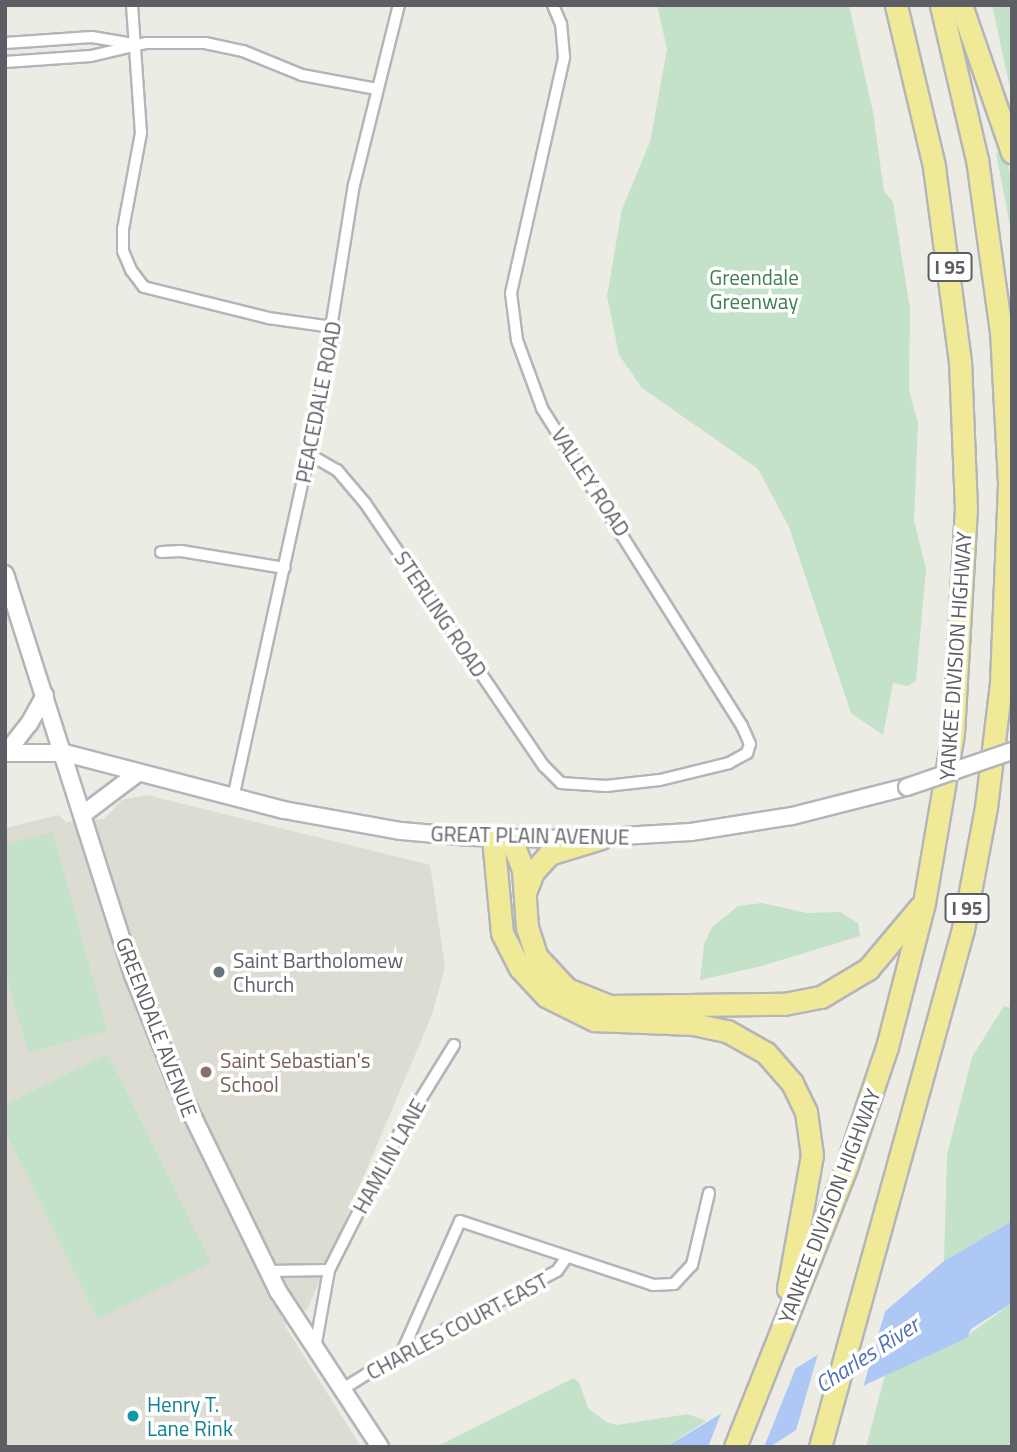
<!DOCTYPE html>
<style>
body{margin:0}
#map{position:relative;width:1017px;height:1452px;overflow:hidden;background:#edece4;font-family:"Titillium Web",sans-serif}
div>[style]{position:absolute}
.education>*{inset:0;background:#dcdcd3}
.green>*{inset:0;background:#c4e1c9}
.water>*{inset:0;background:#adc8f5}
.pier>*{inset:0;background:#edece4}
.roads{filter:drop-shadow(2px 0 #b4b5ba) drop-shadow(-2px 0 #b4b5ba) drop-shadow(0 2px #b4b5ba) drop-shadow(0 -2px #b4b5ba)}
.minor>*{height:10px;margin:-5px;padding:0 5px;transform-origin:5px;border-radius:5px;background:#fff}
.secondary>*{height:16px;margin:-8px;padding:0 8px;transform-origin:8px;border-radius:8px;background:#fff}
.motorway>*{height:21px;margin:-10.5px;padding:0 10.5px;transform-origin:10.5px;border-radius:10.5px;background:#f0ea98}
.bridges{filter:drop-shadow(2px 0 #b3b5ba) drop-shadow(-2px 0 #b3b5ba) drop-shadow(0 2px #b3b5ba) drop-shadow(0 -2px #b3b5ba)}
.secondary-bridge>*{height:16px;margin:-8px;padding:0 8px;transform-origin:8px;border-radius:8px;background:#fff}
.dots>*{width:19px;height:19px;translate:-50% -50%;box-sizing:border-box;border:4px solid #fff;border-radius:50%}
span{translate:-50% -50%;white-space:nowrap;text-align:center;line-height:1.15;-webkit-text-stroke:7px #fff;paint-order:stroke}
.shield-label span{padding:2px 5px;background:#fff;border:2px solid;border-radius:5px;-webkit-text-stroke-width:0}
.shield-label{font-size:19px;color:#5c5e63;font-weight:700}
.park-label{font-size:21px;color:#3f7f4e}
.street-label{font-size:21px;color:#5c5e63}
.worship-label{font-size:21px;color:#5b616d}
.left{translate:0 -50%;text-align:left}
.education-label{font-size:21px;color:#785e54}
.culture-label{font-size:21px;color:#0d838f}
.water-label{font-size:23px;color:#5270b5;font-style:italic}
.frame{position:absolute;inset:0;border:7px solid #5c5e63;pointer-events:none}
</style>
<div id="map">
<div class="education">
<div style="clip-path:polygon(147px 795px,430px 865px,445px 967px,432px 1015px,308px 1308px,285px 1326px,361px 1447px,5px 1447px,5px 828px,59px 815px,66px 822px,104px 819px,122px 800px)"></div>
</div>
<div class="green">
<div style="clip-path:polygon(657px 5px,849px 5px,873px 112px,884px 191px,893px 202px,910px 309px,909px 390px,918px 423px,914px 520px,926px 569px,916px 681px,908px 686px,893px 683px,883px 735px,851px 713px,789px 527px,758px 469px,642px 388px,619px 355px,607px 296px,622px 209px,650px 142px,667px 49px)"></div>
<div style="clip-path:polygon(992px 5px,1012px 5px,1012px 93px,1010px 88px)"></div>
<div style="clip-path:polygon(1003px 151px,1012px 179px,1012px 236px,996px 153px)"></div>
<div style="clip-path:polygon(53px 832px,107px 1031px,28px 1053px,5px 969px,5px 845px)"></div>
<div style="clip-path:polygon(762px 903px,807px 913px,840px 912px,858px 923px,860px 936px,762px 966px,700px 980px,704px 944px,712px 927px,738px 906px)"></div>
<div style="clip-path:polygon(1004px 1006px,1012px 1008px,1012px 1221px,944px 1261px,947px 1155px,972px 1057px)"></div>
<div style="clip-path:polygon(108px 1054px,211px 1263px,97px 1319px,5px 1131px,5px 1105px)"></div>
<div style="clip-path:polygon(1012px 1303px,1012px 1447px,866px 1447px,885px 1375px,967px 1336px)"></div>
<div style="clip-path:polygon(573px 1378px,579px 1382px,588px 1408px,606px 1422px,617px 1425px,688px 1414px,706px 1421px,666px 1447px,436px 1447px)"></div>
</div>
<div class="water">
<div style="clip-path:polygon(1012px 1221px,1012px 1303px,971px 1329px,967px 1338px,867px 1384px,770px 1447px,666px 1447px,875px 1320px,944px 1261px)"></div>
</div>
<div class="pier">
<div style="clip-path:polygon(886px 1308px,862px 1391px,795px 1434px,820px 1347px)"></div>
<div style="clip-path:polygon(799px 1360px,764px 1447px,708px 1447px,724px 1406px)"></div>
</div>
<div class="roads">
<div class="minor">
<div style="left:132px;top:5px;width:128px;rotate:86deg"></div>
<div style="left:141px;top:133px;width:98px;rotate:100.6deg"></div>
<div style="left:123px;top:229px;width:22px;rotate:90deg"></div>
<div style="left:123px;top:251px;width:21px;rotate:67deg"></div>
<div style="left:131px;top:270px;width:21px;rotate:53deg"></div>
<div style="left:144px;top:287px;width:128px;rotate:14deg"></div>
<div style="left:268px;top:318px;width:65px;rotate:8deg"></div>
<div style="left:5px;top:43px;width:87px;rotate:-3.9deg"></div>
<div style="left:92px;top:37px;width:43px;rotate:9.5deg"></div>
<div style="left:5px;top:62px;width:86px;rotate:-4deg"></div>
<div style="left:91px;top:56px;width:57px;rotate:-13.3deg"></div>
<div style="left:146px;top:43px;width:59px"></div>
<div style="left:205px;top:43px;width:39px;rotate:12deg"></div>
<div style="left:243px;top:51px;width:64px;rotate:22.1deg"></div>
<div style="left:302px;top:75px;width:76px;rotate:10.6deg"></div>
<div style="left:307px;top:453px;width:34px;rotate:30deg"></div>
<div style="left:337px;top:470px;width:43px;rotate:49.7deg"></div>
<div style="left:365px;top:503px;width:318px;rotate:55.8deg"></div>
<div style="left:544px;top:766px;width:24px;rotate:45deg"></div>
<div style="left:561px;top:783px;width:45px;rotate:3.8deg"></div>
<div style="left:606px;top:786px;width:54px;rotate:-6.3deg"></div>
<div style="left:660px;top:780px;width:71px;rotate:-13.8deg"></div>
<div style="left:729px;top:763px;width:21px;rotate:-29deg"></div>
<div style="left:747px;top:753px;width:9px;rotate:-72deg"></div>
<div style="left:750px;top:744px;width:20px;rotate:-114deg"></div>
<div style="left:742px;top:726px;width:376px;rotate:-122.2deg"></div>
<div style="left:542px;top:408px;width:72px;rotate:-110.2deg"></div>
<div style="left:517px;top:340px;width:47px;rotate:-97.3deg"></div>
<div style="left:511px;top:293px;width:242px;rotate:-77.3deg"></div>
<div style="left:564px;top:57px;width:33px;rotate:-95deg"></div>
<div style="left:561px;top:24px;width:21px;rotate:-113deg"></div>
<div style="left:161px;top:552px;width:20px;rotate:-3deg"></div>
<div style="left:181px;top:551px;width:105px;rotate:9.3deg"></div>
<div style="left:233px;top:798px;width:392px;rotate:-77.6deg"></div>
<div style="left:317px;top:415px;width:233px;rotate:-80.9deg"></div>
<div style="left:354px;top:185px;width:186px;rotate:-76deg"></div>
<div style="left:267px;top:1271px;width:62px;rotate:-0.9deg"></div>
<div style="left:315px;top:1348px;width:79px;rotate:-79.8deg"></div>
<div style="left:329px;top:1270px;width:138px;rotate:-63.2deg"></div>
<div style="left:391px;top:1147px;width:120px;rotate:-58.3deg"></div>
<div style="left:402px;top:1352px;width:143px;rotate:-66.1deg"></div>
<div style="left:460px;top:1221px;width:203px;rotate:18.3deg"></div>
<div style="left:653px;top:1285px;width:21px;rotate:-3deg"></div>
<div style="left:674px;top:1284px;width:26px;rotate:-47deg"></div>
<div style="left:692px;top:1265px;width:74px;rotate:-76.7deg"></div>
<div style="left:341px;top:1390px;width:72px;rotate:-31.9deg"></div>
<div style="left:402px;top:1352px;width:175px;rotate:-27.6deg"></div>
<div style="left:557px;top:1271px;width:16px;rotate:-55deg"></div>
</div>
<div class="secondary">
<div style="left:5px;top:574px;width:423px;rotate:72.3deg"></div>
<div style="left:134px;top:977px;width:113px;rotate:68.2deg"></div>
<div style="left:176px;top:1082px;width:233px;rotate:64deg"></div>
<div style="left:278px;top:1291px;width:186px;rotate:56.8deg"></div>
<div style="left:5px;top:753px;width:60px"></div>
<div style="left:65px;top:753px;width:226px;rotate:14.6deg"></div>
<div style="left:284px;top:810px;width:119px;rotate:10.2deg"></div>
<div style="left:401px;top:831px;width:69px;rotate:5deg"></div>
<div style="left:470px;top:837px;width:99px;rotate:1.2deg"></div>
<div style="left:569px;top:839px;width:122px;rotate:-3.3deg"></div>
<div style="left:691px;top:832px;width:102px;rotate:-9deg"></div>
<div style="left:792px;top:816px;width:119px;rotate:-14.2deg"></div>
<div style="left:6px;top:753px;width:37px;rotate:-52deg"></div>
<div style="left:29px;top:724px;width:33px;rotate:-61deg"></div>
<div style="left:82px;top:815px;width:70px;rotate:-36.9deg"></div>
</div>
<div class="motorway">
<div style="left:961px;top:5px;width:156px;rotate:70.9deg"></div>
<div style="left:493px;top:838px;width:95px;rotate:84.6deg"></div>
<div style="left:502px;top:933px;width:39px;rotate:63deg"></div>
<div style="left:520px;top:968px;width:38px;rotate:47deg"></div>
<div style="left:546px;top:996px;width:54px;rotate:26.6deg"></div>
<div style="left:594px;top:1020px;width:99px;rotate:2.3deg"></div>
<div style="left:693px;top:1024px;width:35px;rotate:12deg"></div>
<div style="left:727px;top:1031px;width:45px;rotate:29.4deg"></div>
<div style="left:766px;top:1053px;width:40px;rotate:49deg"></div>
<div style="left:792px;top:1083px;width:32px;rotate:64deg"></div>
<div style="left:806px;top:1112px;width:43px;rotate:82.1deg"></div>
<div style="left:812px;top:1155px;width:136px;rotate:100.2deg"></div>
<div style="left:505px;top:839px;width:14px;rotate:45deg"></div>
<div style="left:515px;top:849px;width:22px;rotate:69deg"></div>
<div style="left:523px;top:870px;width:57px;rotate:86deg"></div>
<div style="left:527px;top:927px;width:32px;rotate:72deg"></div>
<div style="left:537px;top:957px;width:44px;rotate:46.8deg"></div>
<div style="left:567px;top:989px;width:45px;rotate:22deg"></div>
<div style="left:609px;top:1006px;width:175px;rotate:-0.7deg"></div>
<div style="left:784px;top:1004px;width:38px;rotate:-11deg"></div>
<div style="left:821px;top:997px;width:55px;rotate:-30.8deg"></div>
<div style="left:868px;top:969px;width:81px;rotate:-50deg"></div>
<div style="left:526px;top:890px;width:19px;rotate:-69deg"></div>
<div style="left:533px;top:872px;width:24px;rotate:-48deg"></div>
<div style="left:549px;top:854px;width:54px;rotate:-17.1deg"></div>
<div style="left:735px;top:1447px;width:303px;rotate:-68.3deg"></div>
<div style="left:847px;top:1165px;width:125px;rotate:-71.3deg"></div>
<div style="left:887px;top:1047px;width:149px;rotate:-75.6deg"></div>
<div style="left:924px;top:903px;width:172px;rotate:-80.3deg"></div>
<div style="left:953px;top:733px;width:223px;rotate:-86.7deg"></div>
<div style="left:966px;top:510px;width:148px;rotate:-92.3deg"></div>
<div style="left:960px;top:362px;width:198px;rotate:-97.6deg"></div>
<div style="left:934px;top:166px;width:165px;rotate:-103.3deg"></div>
<div style="left:820px;top:1447px;width:537px;rotate:-74.57deg"></div>
<div style="left:963px;top:929px;width:124px;rotate:-79.3deg"></div>
<div style="left:986px;top:807px;width:125px;rotate:-83.1deg"></div>
<div style="left:1001px;top:683px;width:200px;rotate:-87.7deg"></div>
<div style="left:1009px;top:483px;width:151px;rotate:-93deg"></div>
<div style="left:1001px;top:332px;width:174px;rotate:-97.9deg"></div>
<div style="left:977px;top:160px;width:159px;rotate:-103.1deg"></div>
</div>
</div>
<div class="bridges">
<div class="secondary-bridge">
<div style="left:907px;top:787px;width:111px;rotate:-18.9deg"></div>
</div>
</div>
<div class="dots">
<div style="left:219px;top:972px;background:#6b7280"></div>
<div style="left:206px;top:1072px;background:#8d6e63"></div>
<div style="left:133px;top:1416px;background:#0f9aa8"></div>
</div>
<div class="shield-label">
<span style="left:950px;top:267px">I 95</span>
<span style="left:967px;top:908px">I 95</span>
</div>
<div class="park-label">
<span style="left:754px;top:289px">Greendale<br>Greenway</span>
</div>
<div class="street-label">
<span style="left:318px;top:402px;rotate:-79deg">PEACEDALE ROAD</span>
<span style="left:591px;top:482px;rotate:57deg">VALLEY ROAD</span>
<span style="left:441px;top:614px;rotate:56deg">STERLING ROAD</span>
<span style="left:955px;top:656px;rotate:-86deg">YANKEE DIVISION HIGHWAY</span>
<span style="left:530px;top:835px;rotate:1deg">GREAT PLAIN AVENUE</span>
<span style="left:157px;top:1027px;rotate:69deg">GREENDALE AVENUE</span>
<span style="left:389px;top:1156px;rotate:-61deg">HAMLIN LANE</span>
<span style="left:829px;top:1206px;rotate:-69deg">YANKEE DIVISION HIGHWAY</span>
<span style="left:457px;top:1326px;rotate:-28deg">CHARLES COURT EAST</span>
</div>
<div class="worship-label">
<span class="left" style="left:233px;top:972px">Saint Bartholomew<br>Church</span>
</div>
<div class="education-label">
<span class="left" style="left:220px;top:1072px">Saint Sebastian's<br>School</span>
</div>
<div class="culture-label">
<span class="left" style="left:147px;top:1416px">Henry T.<br>Lane Rink</span>
</div>
<div class="water-label">
<span style="left:867px;top:1355px;rotate:-33deg">Charles River</span>
</div>
<div class="frame"></div>
</div>
